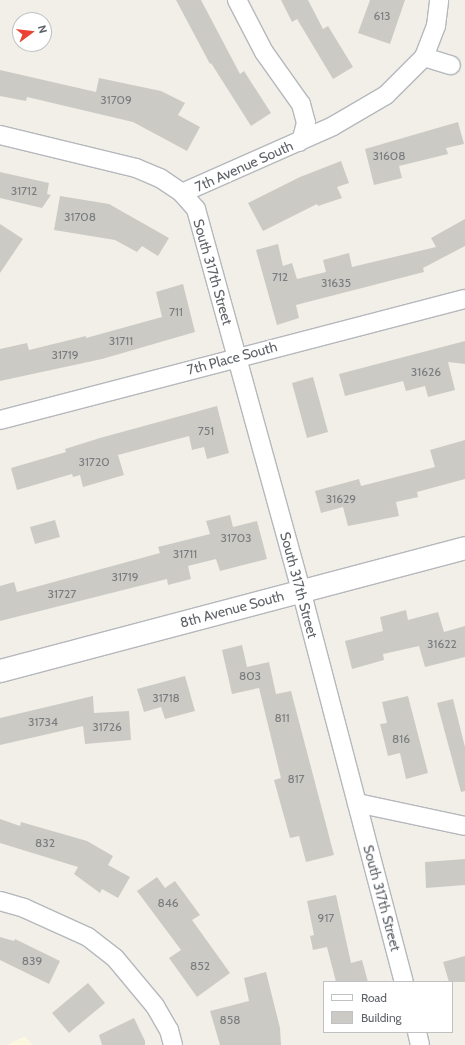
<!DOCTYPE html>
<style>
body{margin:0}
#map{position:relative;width:465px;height:1045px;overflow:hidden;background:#f1efe8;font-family:Cabin,sans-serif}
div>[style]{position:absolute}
.commercial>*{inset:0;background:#fef7e0}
.building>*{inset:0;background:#cccac5}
.roads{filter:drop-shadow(1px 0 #b5b8bc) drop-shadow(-1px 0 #b5b8bc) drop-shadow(0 1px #b5b8bc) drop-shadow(0 -1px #b5b8bc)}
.street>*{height:18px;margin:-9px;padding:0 9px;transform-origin:9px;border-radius:9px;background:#fff}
.secondary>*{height:22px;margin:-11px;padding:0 11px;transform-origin:11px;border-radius:11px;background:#fff}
span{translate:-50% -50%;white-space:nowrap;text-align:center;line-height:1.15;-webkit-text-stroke:4px #fff;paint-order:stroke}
.number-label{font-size:12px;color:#7a7d7f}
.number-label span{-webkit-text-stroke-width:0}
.street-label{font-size:14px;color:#5f6368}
.legend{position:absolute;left:323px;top:981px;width:130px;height:52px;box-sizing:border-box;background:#fff;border:1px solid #bfc1c3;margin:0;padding:5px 7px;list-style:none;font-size:12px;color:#5f6368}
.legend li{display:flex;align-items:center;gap:8px;height:20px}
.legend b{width:20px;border:1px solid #bfc1c3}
.north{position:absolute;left:12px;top:12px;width:40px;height:40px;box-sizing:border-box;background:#fff;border:1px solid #bfc1c3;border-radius:50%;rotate:75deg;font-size:11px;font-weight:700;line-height:16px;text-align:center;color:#5f6368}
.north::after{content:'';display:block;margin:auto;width:14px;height:18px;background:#ea4335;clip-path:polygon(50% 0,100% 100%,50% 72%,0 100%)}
</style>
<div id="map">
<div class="commercial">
<div style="clip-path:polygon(25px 1036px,32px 1045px,7px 1045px)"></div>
</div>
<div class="building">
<div style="clip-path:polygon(176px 0,201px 0,240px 74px,244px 71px,271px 113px,251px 126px,211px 63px,210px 64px)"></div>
<div style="clip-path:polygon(281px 0,308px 0,323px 29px,328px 26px,353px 67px,333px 79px,297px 19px,292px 22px)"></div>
<div style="clip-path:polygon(370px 0,405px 0,390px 44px,358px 33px)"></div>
<div style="clip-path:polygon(0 70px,96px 92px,99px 78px,161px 91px,185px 103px,178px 115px,200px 127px,187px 151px,133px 122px,27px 97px,26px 101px,0 96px)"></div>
<div style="clip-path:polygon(458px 122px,464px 144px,446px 148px,448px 154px,399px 166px,402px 178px,374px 185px,365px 149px)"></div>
<div style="clip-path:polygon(341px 161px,349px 183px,337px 187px,342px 198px,318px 206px,317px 204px,263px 231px,248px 203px,300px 177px)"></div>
<div style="clip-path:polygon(0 172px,49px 183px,47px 194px,51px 195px,42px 208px,0 198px)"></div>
<div style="clip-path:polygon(60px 196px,109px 204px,169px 238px,158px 256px,142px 246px,137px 252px,115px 240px,54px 230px)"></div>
<div style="clip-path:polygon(465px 219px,465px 246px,423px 268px,424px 272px,296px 305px,299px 318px,277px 325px,256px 250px,278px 244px,283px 266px,292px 263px,297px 279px,326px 272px,323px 260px,349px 253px,352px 267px,436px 247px,431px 238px)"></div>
<div style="clip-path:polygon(0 224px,23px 239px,0 273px)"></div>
<div style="clip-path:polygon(183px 284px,195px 332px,102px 359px,0 381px,0 349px,27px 343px,29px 350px,86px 336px,86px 338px,162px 317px,156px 292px)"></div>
<div style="clip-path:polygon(465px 341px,465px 364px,448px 362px,455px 390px,428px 397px,425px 386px,406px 391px,403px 381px,345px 396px,339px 374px)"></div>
<div style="clip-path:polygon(313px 377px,328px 432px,307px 438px,292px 383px)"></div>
<div style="clip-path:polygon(217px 406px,229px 453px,207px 459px,204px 447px,192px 450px,189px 436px,118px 455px,124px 475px,83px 487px,80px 475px,73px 477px,72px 474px,17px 490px,11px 468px,66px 452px,65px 449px,100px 438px)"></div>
<div style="clip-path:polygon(465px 440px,465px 479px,417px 492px,418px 497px,396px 502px,399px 516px,348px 526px,343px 507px,321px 513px,315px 491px,359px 479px,361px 486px,435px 467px,430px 450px)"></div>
<div style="clip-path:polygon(230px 515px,233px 527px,257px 521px,267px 559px,220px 571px,216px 559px,188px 566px,191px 579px,168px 585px,167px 579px,0 621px,0 586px,14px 582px,17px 592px,160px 553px,158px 547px,210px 534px,206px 521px)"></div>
<div style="clip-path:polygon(55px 520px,60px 537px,35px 544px,30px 527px)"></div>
<div style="clip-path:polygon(406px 610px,408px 620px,438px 612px,444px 632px,465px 626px,465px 657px,425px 667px,419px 646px,383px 654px,384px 660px,352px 669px,345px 641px,383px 631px,380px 617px)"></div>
<div style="clip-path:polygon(242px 645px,247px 667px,269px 662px,276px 694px,291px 691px,334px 855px,306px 862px,299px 836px,290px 838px,274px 780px,281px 778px,259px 688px,232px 694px,222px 650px)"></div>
<div style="clip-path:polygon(185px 676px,195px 711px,165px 719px,161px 707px,144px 712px,137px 689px)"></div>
<div style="clip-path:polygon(93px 696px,94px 713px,129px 711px,131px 740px,85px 744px,83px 726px,0 745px,0 718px)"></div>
<div style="clip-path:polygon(408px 696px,428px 773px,406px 779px,400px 753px,388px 756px,380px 724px,387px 723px,382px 702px)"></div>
<div style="clip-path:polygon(453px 699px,465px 747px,465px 791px,461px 792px,437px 703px)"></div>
<div style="clip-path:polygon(0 819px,20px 826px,21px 822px,87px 841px,113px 856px,108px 865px,130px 877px,118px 898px,102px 889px,100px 893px,74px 874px,78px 867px,0 843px)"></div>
<div style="clip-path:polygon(465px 859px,465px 885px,426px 888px,425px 862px)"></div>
<div style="clip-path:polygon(157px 877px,165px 888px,175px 881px,200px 915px,192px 920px,230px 973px,197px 997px,169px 958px,181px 950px,137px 891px)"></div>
<div style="clip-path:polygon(336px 895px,351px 963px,362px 960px,368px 982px,336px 982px,327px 947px,313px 950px,310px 936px,314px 935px,307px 901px)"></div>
<div style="clip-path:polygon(0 937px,14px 941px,15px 939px,60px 961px,49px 984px,0 960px)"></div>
<div style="clip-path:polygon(465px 956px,465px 982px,449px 982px,443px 962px)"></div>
<div style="clip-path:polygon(266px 972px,280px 1028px,281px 1045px,220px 1045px,210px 1011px,249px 1001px,244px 978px)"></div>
<div style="clip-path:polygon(88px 983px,105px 1003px,69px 1033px,52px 1013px)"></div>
<div style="clip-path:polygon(134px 1018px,145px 1041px,145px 1045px,102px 1045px,99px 1035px)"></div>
</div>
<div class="roads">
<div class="street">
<div style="left:237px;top:0;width:59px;rotate:62.6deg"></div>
<div style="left:264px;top:52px;width:64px;rotate:54.6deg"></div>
<div style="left:301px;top:104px;width:20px;rotate:75deg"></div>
<div style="left:306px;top:123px;width:16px;rotate:105deg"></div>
<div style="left:302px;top:138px;width:5px;rotate:127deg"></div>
<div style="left:424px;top:57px;width:28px;rotate:17deg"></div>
<div style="left:0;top:135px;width:140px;rotate:13.6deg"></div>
<div style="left:136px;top:168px;width:26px;rotate:23deg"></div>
<div style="left:160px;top:178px;width:27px;rotate:34deg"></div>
<div style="left:182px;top:193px;width:165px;rotate:-23.9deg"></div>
<div style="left:333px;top:126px;width:61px;rotate:-30.3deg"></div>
<div style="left:386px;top:95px;width:54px;rotate:-45deg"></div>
<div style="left:424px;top:57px;width:33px;rotate:-69deg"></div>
<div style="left:436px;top:26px;width:26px;rotate:-83deg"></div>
<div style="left:182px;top:193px;width:21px;rotate:49deg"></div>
<div style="left:196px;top:209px;width:395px;rotate:74.6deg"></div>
<div style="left:301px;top:590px;width:405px;rotate:75.3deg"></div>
<div style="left:0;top:420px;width:480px;rotate:-14.6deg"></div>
<div style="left:357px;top:803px;width:110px;rotate:12deg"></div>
<div style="left:0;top:901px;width:25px;rotate:16deg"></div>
<div style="left:24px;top:908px;width:70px;rotate:24.4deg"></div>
<div style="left:88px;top:937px;width:34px;rotate:38deg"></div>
<div style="left:115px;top:958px;width:62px;rotate:50.2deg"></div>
<div style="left:155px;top:1006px;width:28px;rotate:60deg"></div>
<div style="left:169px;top:1030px;width:16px;rotate:75deg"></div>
<div style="left:417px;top:1032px;width:13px;rotate:77deg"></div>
</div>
<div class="secondary">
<div style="left:0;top:671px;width:481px;rotate:-14.8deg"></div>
</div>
</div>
<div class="number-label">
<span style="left:382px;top:16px">613</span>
<span style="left:116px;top:100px">31709</span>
<span style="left:389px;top:156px">31608</span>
<span style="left:24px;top:191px">31712</span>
<span style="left:80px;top:217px">31708</span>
<span style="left:280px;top:277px">712</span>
<span style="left:336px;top:283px">31635</span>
<span style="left:176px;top:312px">711</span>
<span style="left:121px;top:341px">31711</span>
<span style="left:65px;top:355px">31719</span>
<span style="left:426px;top:372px">31626</span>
<span style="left:206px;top:431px">751</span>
<span style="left:94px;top:462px">31720</span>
<span style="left:341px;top:499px">31629</span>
<span style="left:236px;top:538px">31703</span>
<span style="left:185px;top:554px">31711</span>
<span style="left:125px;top:577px">31719</span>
<span style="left:62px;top:594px">31727</span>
<span style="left:442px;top:644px">31622</span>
<span style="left:250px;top:676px">803</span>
<span style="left:166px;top:698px">31718</span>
<span style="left:282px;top:718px">811</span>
<span style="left:43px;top:722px">31734</span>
<span style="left:107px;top:727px">31726</span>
<span style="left:401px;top:739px">816</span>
<span style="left:296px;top:779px">817</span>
<span style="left:45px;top:843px">832</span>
<span style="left:168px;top:903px">846</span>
<span style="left:326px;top:918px">917</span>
<span style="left:32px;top:961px">839</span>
<span style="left:200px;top:966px">852</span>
<span style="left:230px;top:1020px">858</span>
</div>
<div class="street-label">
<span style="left:244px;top:166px;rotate:-24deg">7th Avenue South</span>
<span style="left:213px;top:272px;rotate:74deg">South 317th Street</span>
<span style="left:232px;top:358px;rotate:-15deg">7th Place South</span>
<span style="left:299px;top:585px;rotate:75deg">South 317th Street</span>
<span style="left:232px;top:609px;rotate:-15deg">8th Avenue South</span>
<span style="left:382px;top:898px;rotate:75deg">South 317th Street</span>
</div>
<ul class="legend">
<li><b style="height:5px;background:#fff"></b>Road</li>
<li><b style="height:11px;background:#cccac5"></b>Building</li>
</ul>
<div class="north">N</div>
</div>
